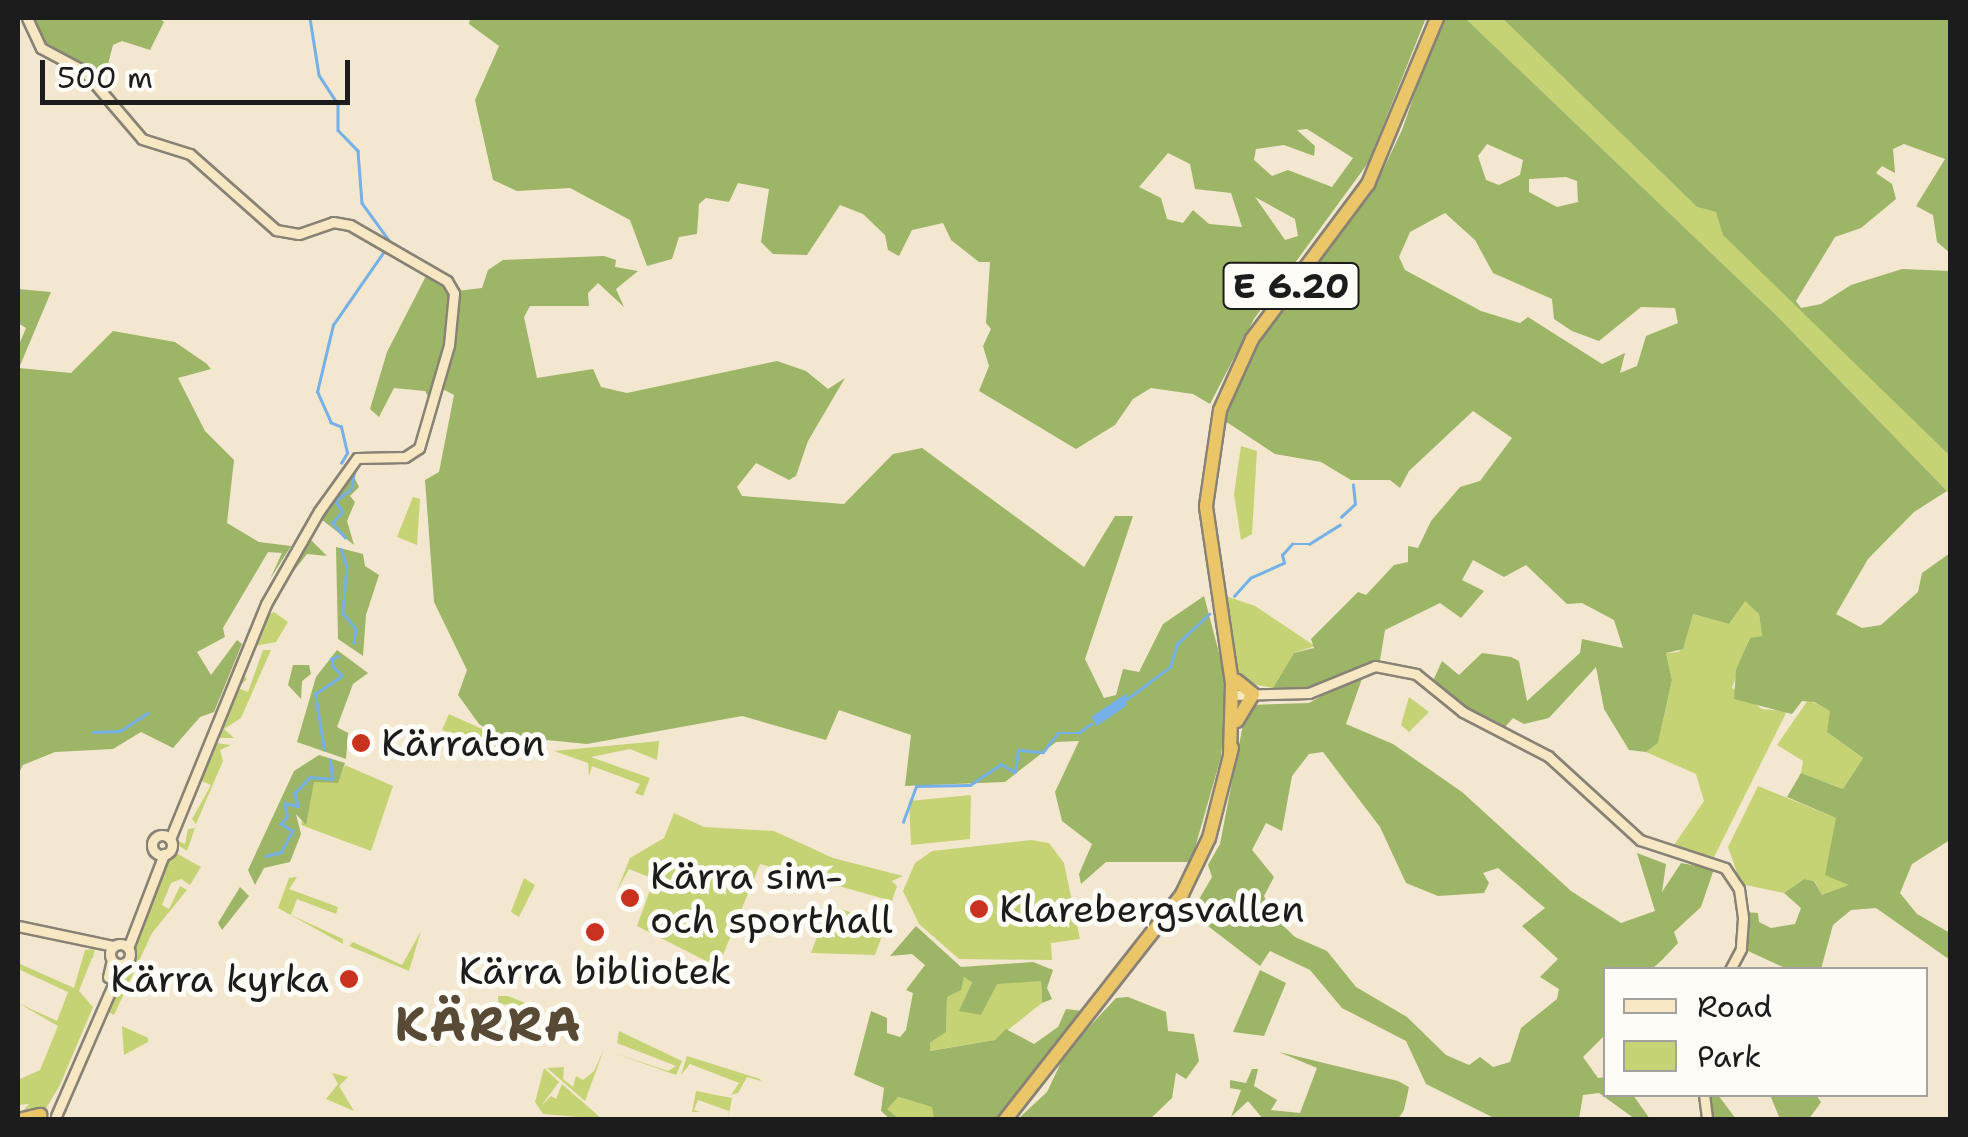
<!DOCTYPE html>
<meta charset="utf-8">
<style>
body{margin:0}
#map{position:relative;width:1968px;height:1137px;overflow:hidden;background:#f4e7d0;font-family:"Shantell Sans",sans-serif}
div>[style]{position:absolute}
.green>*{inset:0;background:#c5d375}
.forest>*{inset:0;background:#9cb566}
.water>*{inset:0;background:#75b0e6}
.stream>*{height:2.5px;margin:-1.25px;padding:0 1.25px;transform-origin:1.25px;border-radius:1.25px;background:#75b0e6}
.roads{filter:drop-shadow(2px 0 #888276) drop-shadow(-2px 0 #888276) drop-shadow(0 2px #888276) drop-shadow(0 -2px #888276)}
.secondary>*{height:9px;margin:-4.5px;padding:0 4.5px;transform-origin:4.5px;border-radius:4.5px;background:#f7e8c3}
.secondary>.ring{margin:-4.5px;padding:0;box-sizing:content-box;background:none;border:9px solid #f7e8c3;border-radius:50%}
.highway>*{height:12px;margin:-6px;padding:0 6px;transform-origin:6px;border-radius:6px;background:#ebc669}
.dots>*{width:28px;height:28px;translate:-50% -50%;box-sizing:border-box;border:5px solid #fdfcf7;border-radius:50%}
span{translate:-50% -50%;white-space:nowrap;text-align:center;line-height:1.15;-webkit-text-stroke:10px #fdfcf7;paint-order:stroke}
.shield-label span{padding:2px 8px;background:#fdfcf7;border:2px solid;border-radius:8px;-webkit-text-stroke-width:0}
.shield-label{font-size:35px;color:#1c1c1c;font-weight:700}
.poi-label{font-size:38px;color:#1c1c1c}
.left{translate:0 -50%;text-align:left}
.right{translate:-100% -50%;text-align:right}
.district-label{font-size:48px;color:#594a36;font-weight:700;letter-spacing:2.5px}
.frame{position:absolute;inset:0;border:20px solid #1c1c1c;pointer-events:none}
.legend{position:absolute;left:1603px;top:967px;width:325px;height:130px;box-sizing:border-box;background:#fdfcf7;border:2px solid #a3a29f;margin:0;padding:12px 18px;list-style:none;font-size:30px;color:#1c1c1c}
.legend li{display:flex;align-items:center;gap:20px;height:50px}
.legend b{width:50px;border:2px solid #a3a29f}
.scale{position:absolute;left:40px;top:60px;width:310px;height:45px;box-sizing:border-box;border:5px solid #1c1c1c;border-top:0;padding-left:12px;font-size:30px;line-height:35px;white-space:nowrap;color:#1c1c1c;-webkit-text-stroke:8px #fdfcf7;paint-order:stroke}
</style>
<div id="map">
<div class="green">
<div style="clip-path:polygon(1465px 18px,1502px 18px,1697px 207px,1716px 212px,1788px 297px,1950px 456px,1950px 494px,1776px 315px)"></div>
<div style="clip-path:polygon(1241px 446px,1257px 451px,1252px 534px,1241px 540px,1234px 494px)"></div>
<div style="clip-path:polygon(413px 497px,420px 499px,417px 545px,397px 537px)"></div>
<div style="clip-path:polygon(1223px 595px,1255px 606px,1315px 646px,1294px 653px,1273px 688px,1240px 682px)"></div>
<div style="clip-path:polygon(1745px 600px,1759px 614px,1762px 636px,1749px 639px,1732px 688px,1762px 709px,1787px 711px,1714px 857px,1672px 848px,1704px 801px,1696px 774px,1646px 752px,1658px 743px,1672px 680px,1666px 653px,1679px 652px,1693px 614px,1729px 624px)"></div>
<div style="clip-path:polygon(274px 612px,288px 622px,276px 642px,255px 646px,243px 675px,247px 679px,238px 688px,248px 692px,263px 650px,271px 650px,241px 718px,224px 729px,234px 738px,210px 738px,265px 616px)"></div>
<div style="clip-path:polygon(1409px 697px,1429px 712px,1409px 732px,1401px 725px)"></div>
<div style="clip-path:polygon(1808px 700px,1831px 711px,1827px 732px,1863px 758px,1843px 789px,1801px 773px,1803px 761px,1777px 745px)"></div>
<div style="clip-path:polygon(449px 714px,513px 743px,514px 754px,442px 730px)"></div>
<div style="clip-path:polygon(659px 741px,657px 760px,630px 749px,591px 757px,650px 778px,643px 796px,635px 793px,640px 784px,592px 766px,589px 776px,588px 763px,554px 751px)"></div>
<div style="clip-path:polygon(209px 742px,231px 745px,220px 750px,223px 761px,196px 824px,192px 819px,211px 785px,199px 780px,176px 840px,185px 844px,188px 829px,195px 828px,187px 851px,173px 842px)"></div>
<div style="clip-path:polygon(345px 765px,393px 786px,371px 851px,301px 825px,312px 781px,337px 783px)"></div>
<div style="clip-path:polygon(1758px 786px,1836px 818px,1834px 876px,1850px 885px,1822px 896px,1815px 881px,1804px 879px,1784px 893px,1741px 884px,1728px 847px)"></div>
<div style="clip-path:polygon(971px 795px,970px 839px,911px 845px,909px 801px)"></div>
<div style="clip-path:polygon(674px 813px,704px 827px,774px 831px,833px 858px,903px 876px,892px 881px,897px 886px,892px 901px,760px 864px,718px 967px,637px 926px,654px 879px,629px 869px,617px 891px,630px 858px,664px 838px)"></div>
<div style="clip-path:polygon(1031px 840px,1049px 843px,1064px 863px,1080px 939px,1051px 943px,1052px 960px,959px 959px,919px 924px,903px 891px,915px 863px,932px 851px)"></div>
<div style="clip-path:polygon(176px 853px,201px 867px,190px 885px,181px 879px,171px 883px,162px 905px,169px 909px,180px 886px,187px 890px,152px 933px,114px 1015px,103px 1009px,131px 958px,168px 855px)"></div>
<div style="clip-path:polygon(297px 877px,289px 889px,338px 907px,336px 914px,297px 899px,291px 915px,343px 939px,343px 944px,278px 908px,289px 878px)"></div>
<div style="clip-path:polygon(524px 878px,535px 885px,519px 917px,511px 912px)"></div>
<div style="clip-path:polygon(828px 906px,887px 922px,875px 955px,811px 953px)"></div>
<div style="clip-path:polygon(421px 931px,409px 971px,349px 946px,353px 942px,402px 965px)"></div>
<div style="clip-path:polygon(95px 949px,93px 957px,102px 952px,92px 958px,79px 991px,93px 1007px,60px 1085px,45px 1110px,18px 1117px,29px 1104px,18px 1105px,18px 1080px,40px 1070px,58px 1026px,18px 1003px,57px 1021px,68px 992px,18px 969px,18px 963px,74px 988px,85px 950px)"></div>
<div style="clip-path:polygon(964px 977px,972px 981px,960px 1010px,981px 1015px,996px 984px,1023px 978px,1041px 981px,1042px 1003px,995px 1040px,929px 1051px,930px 1043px,946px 1032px,947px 996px)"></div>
<div style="clip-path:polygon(508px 996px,545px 1011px,542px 1018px,498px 1002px,498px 996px)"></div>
<div style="clip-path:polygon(122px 1026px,148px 1038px,148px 1042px,124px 1055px)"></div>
<div style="clip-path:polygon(619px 1031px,682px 1061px,676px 1075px,611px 1052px,668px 1071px,676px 1066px,617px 1043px)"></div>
<div style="clip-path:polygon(604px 1049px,585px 1101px,547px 1068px,564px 1067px,563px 1079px,573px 1087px,576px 1076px,583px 1080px,594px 1071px)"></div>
<div style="clip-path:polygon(687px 1056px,760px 1079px,761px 1081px,747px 1077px,738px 1093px,731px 1095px,739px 1083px,690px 1064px,681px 1075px)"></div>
<div style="clip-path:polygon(544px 1068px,559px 1082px,541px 1106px,551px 1096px,556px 1099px,562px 1084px,602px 1119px,543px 1114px,535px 1102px)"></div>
<div style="clip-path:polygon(332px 1073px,348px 1077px,339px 1086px,354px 1111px,326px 1099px,338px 1084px)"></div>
<div style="clip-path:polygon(696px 1091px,732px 1098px,728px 1119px,729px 1111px,698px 1100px,694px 1110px,700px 1112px,692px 1112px)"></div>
<div style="clip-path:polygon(897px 1097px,933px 1107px,934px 1120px,899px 1119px,886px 1109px)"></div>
</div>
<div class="forest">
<div style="clip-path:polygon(30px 18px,159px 18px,164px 22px,150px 50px,122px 41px,113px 45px,107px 68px,95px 76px,44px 42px)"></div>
<div style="clip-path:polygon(evenodd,470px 18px,1426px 18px,1368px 163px,1254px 319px,1210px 404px,1193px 394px,1151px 388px,1133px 399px,1115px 425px,1076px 449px,979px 391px,989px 366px,983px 346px,991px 329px,986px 323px,990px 262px,979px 262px,951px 240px,943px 223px,912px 230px,899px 256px,888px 250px,885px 235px,863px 214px,840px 205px,807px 255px,773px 254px,761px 242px,769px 189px,738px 183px,729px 202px,706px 198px,699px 204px,697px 234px,679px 237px,672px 259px,647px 266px,630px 220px,570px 188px,517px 191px,493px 180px,475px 100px,499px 46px,469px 24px,470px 18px,1307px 129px,1353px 158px,1332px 187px,1288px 170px,1272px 176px,1254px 160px,1256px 149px,1284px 145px,1314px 156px,1315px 146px,1297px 130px,1307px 129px,470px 18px,1168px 153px,1190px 164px,1195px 189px,1231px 193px,1242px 227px,1209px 224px,1193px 210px,1183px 223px,1167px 219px,1161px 198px,1139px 187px,1168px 153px,470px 18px,1255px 197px,1295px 219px,1298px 236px,1285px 240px,1255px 197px)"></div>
<div style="clip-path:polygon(evenodd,1441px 18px,1465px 18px,1776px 315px,1947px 491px,1914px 512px,1868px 559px,1836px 614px,1862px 628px,1881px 625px,1918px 592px,1922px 573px,1950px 553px,1950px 840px,1912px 864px,1900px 893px,1917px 914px,1950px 933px,1950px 960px,1876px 908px,1851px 910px,1833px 925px,1821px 969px,1787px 969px,1748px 951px,1745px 912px,1758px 913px,1759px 922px,1771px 928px,1795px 924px,1801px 908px,1784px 893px,1804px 879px,1814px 881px,1822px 895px,1849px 885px,1825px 875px,1836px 818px,1787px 797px,1801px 773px,1843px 789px,1863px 758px,1827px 732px,1830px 711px,1814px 702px,1802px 701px,1792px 714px,1734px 699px,1736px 670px,1750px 638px,1762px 636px,1759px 614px,1745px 601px,1729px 624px,1693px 614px,1683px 649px,1666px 653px,1672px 680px,1658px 743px,1646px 752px,1629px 750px,1604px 709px,1596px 667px,1549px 718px,1524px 724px,1513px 718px,1505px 727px,1455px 704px,1433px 681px,1442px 661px,1459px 675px,1482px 653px,1511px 657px,1519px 661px,1527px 701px,1580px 653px,1582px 639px,1623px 648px,1614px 620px,1582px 603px,1567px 604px,1526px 565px,1504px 577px,1473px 560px,1462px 580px,1484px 591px,1461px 618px,1440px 603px,1385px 630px,1380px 660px,1313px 687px,1273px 688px,1294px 653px,1314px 648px,1311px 639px,1358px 592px,1366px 595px,1394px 565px,1408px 562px,1408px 546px,1418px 548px,1431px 521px,1460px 487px,1480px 481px,1512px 438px,1473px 411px,1409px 471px,1400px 488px,1390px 480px,1351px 480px,1321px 462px,1275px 454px,1222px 419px,1262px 334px,1372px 193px,1402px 130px,1441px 18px,1487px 144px,1523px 160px,1520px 175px,1499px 185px,1486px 180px,1478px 156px,1487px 144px,1441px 18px,1566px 177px,1577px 181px,1578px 202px,1557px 207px,1529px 192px,1529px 179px,1566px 177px,1441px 18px,1445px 213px,1475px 240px,1493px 273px,1552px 299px,1554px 319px,1572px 331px,1599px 341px,1641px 307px,1675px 308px,1678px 323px,1646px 336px,1637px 366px,1620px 373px,1625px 353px,1602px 364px,1528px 317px,1520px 323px,1481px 311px,1405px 270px,1399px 257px,1410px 232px,1445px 213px)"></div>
<div style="clip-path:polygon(1502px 18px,1950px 18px,1950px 253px,1937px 242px,1933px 215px,1916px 206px,1945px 159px,1904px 144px,1893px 149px,1895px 173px,1882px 166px,1876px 173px,1892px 184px,1896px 199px,1861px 228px,1835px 237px,1796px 301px,1801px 308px,1821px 304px,1851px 285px,1902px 269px,1950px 271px,1950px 456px,1723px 235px,1716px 212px,1697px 207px)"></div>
<div style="clip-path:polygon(604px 256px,616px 260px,615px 267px,638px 271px,616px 289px,624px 307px,598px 283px,588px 293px,589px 306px,530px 306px,524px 317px,537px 378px,593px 369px,601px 387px,627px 393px,777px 361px,806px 371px,828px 389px,845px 378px,808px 441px,796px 476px,789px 480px,756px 463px,737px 487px,742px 496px,844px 504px,893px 454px,922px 448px,1084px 567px,1115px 516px,1133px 516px,1085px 659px,1104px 698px,1116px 695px,1123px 669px,1139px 672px,1163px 624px,1204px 596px,1228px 687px,1221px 757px,1191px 862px,1106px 862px,1081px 884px,1079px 874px,1092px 844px,1062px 821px,1055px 792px,1079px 741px,1056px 742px,1005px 782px,905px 786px,911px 735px,839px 710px,826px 740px,742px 716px,587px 744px,496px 735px,479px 724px,458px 695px,467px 670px,434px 602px,425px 480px,439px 472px,454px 395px,439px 387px,429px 398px,425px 391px,394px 388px,379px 417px,370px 409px,387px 352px,426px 276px,457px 291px,482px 288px,488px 270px,503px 260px)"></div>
<div style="clip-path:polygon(18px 289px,51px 292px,19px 368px,71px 373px,113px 331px,175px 342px,207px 364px,211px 369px,178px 378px,205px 431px,234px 460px,227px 523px,259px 542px,291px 546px,270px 579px,282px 553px,268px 552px,223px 628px,225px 637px,197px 652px,211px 675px,237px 640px,242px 644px,214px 712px,200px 717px,173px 748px,141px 732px,113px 749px,55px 752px,23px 765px,18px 775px,18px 347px,26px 328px,18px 323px)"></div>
<div style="clip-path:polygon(350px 469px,359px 487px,350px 496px,355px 502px,347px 521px,354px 545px,321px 519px)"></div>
<div style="clip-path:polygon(310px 539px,327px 556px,307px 554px,285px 582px)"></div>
<div style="clip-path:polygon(336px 547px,363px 554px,365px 566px,379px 575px,366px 615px,363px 656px,338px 639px)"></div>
<div style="clip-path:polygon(337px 650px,368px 673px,353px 684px,337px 727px,348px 733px,346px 759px,297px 742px,316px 677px)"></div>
<div style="clip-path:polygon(293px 665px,309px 665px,311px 674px,302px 681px,301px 699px,288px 685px)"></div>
<div style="clip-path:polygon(evenodd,1364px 673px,1346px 724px,1393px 744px,1462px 792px,1571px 891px,1621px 923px,1655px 911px,1637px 853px,1666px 864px,1662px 892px,1681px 863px,1714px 869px,1701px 907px,1674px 932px,1678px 943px,1663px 959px,1652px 969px,1606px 970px,1605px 1035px,1583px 1057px,1598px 1078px,1605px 1077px,1606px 1094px,1633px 1095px,1650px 1119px,1659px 1119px,1635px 1119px,1599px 1093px,1583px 1095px,1579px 1119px,1496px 1119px,1426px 1084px,1406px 1041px,1342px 1008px,1310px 970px,1270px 951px,1260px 966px,1191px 913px,1212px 877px,1208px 865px,1220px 844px,1245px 714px,1251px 705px,1309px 703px,1364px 673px,1323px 752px,1380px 827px,1406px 883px,1438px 896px,1484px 893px,1489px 883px,1483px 873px,1498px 868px,1545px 908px,1522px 926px,1558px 959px,1540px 977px,1559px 989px,1557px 999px,1521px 1028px,1510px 1062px,1493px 1067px,1480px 1057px,1469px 1065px,1446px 1055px,1407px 1017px,1356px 987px,1327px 951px,1295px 937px,1272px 915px,1264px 896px,1274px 877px,1252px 850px,1266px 823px,1282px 831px,1292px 776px,1309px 754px,1323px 752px)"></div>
<div style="clip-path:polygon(319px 755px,345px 763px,338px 783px,314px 782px,306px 825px,296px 814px,301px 834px,290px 862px,264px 868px,255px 885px,248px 870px,294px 771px)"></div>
<div style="clip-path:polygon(240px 887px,249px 896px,222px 930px,218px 923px)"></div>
<div style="clip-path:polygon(916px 926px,961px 967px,1033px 962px,1053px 970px,1047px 988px,1052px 999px,1042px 1003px,1041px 981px,997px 984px,981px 1015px,959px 1011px,972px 982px,964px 977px,961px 990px,947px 997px,946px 1032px,930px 1043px,930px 1051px,995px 1040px,1006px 1029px,1034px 1044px,1058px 1027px,1066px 1009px,1082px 1011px,998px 1119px,934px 1119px,932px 1107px,898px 1097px,887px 1109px,899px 1119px,890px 1119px,881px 1111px,884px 1088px,854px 1075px,871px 1011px,887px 1018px,887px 1033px,900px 1037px,906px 1030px,913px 993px,906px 990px,925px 965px,912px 954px,890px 956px)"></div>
<div style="clip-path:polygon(1260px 970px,1286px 983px,1264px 1036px,1233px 1032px)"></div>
<div style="clip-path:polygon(1128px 997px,1166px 1012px,1168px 1031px,1194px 1034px,1199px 1061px,1186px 1079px,1176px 1073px,1172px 1098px,1150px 1119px,1018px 1119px,1047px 1092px,1066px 1052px,1116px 998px)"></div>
<div style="clip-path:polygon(1279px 1052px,1398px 1081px,1409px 1087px,1404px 1110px,1398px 1119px,1263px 1119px,1248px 1101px,1231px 1117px,1241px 1090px,1230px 1088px,1230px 1080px,1246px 1083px,1252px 1069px,1258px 1069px,1254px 1086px,1277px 1100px,1271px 1110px,1300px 1113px,1317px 1068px)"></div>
<div style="clip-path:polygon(1707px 1095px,1718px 1095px,1736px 1119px,1709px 1119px)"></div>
<div style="clip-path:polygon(1770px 1095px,1816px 1095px,1821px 1102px,1809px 1119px,1780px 1119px)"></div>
</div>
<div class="water">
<div style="clip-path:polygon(1127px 693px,1126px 706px,1097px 726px,1091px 717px)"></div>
</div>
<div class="stream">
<div style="left:310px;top:18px;width:58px;rotate:81deg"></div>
<div style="left:319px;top:75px;width:35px;rotate:57deg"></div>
<div style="left:338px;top:104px;width:26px;rotate:90deg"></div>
<div style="left:338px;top:130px;width:29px;rotate:46deg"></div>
<div style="left:358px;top:151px;width:52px;rotate:85.6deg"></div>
<div style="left:362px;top:203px;width:49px;rotate:54.1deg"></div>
<div style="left:341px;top:463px;width:12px;rotate:-59deg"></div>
<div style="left:347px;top:453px;width:27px;rotate:-103deg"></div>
<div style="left:341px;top:427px;width:11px;rotate:-158deg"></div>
<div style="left:331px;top:423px;width:34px;rotate:-114deg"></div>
<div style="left:317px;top:392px;width:69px;rotate:-76.6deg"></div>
<div style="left:333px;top:325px;width:91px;rotate:-55.3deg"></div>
<div style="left:1341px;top:517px;width:19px;rotate:-43deg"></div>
<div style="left:1355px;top:504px;width:19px;rotate:-96deg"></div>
<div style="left:345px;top:538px;width:20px;rotate:-131deg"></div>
<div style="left:332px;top:523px;width:15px;rotate:-48deg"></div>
<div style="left:342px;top:512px;width:13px;rotate:-122deg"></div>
<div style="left:335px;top:501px;width:20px;rotate:-37deg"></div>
<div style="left:351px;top:489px;width:17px;rotate:-80deg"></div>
<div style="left:341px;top:549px;width:18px;rotate:71deg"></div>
<div style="left:347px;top:566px;width:47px;rotate:94.9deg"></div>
<div style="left:343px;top:613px;width:21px;rotate:51deg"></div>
<div style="left:356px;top:629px;width:14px;rotate:98deg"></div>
<div style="left:1234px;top:596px;width:24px;rotate:-48deg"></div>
<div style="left:1250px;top:578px;width:37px;rotate:-24deg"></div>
<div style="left:1284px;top:563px;width:8px;rotate:-104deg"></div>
<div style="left:1282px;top:555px;width:15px;rotate:-48deg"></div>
<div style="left:1292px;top:544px;width:17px"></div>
<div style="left:1309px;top:544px;width:36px;rotate:-32deg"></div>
<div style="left:1127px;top:699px;width:54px;rotate:-36.7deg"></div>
<div style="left:1170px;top:667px;width:24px;rotate:-73deg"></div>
<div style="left:1177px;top:644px;width:44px;rotate:-43.2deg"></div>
<div style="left:93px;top:732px;width:27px;rotate:-2deg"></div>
<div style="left:120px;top:731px;width:33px;rotate:-33deg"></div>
<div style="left:324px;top:750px;width:57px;rotate:-99.1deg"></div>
<div style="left:315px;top:694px;width:32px;rotate:-34deg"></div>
<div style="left:342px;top:676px;width:13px;rotate:-135deg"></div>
<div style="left:333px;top:667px;width:8px;rotate:-104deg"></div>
<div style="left:331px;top:659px;width:8px;rotate:-23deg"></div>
<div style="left:903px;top:822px;width:38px;rotate:-70deg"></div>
<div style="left:916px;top:786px;width:54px;rotate:-1.1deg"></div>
<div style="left:970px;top:785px;width:37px;rotate:-34deg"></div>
<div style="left:1001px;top:764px;width:16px;rotate:30deg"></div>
<div style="left:1015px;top:772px;width:22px;rotate:-82deg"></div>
<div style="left:1018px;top:750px;width:25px;rotate:5deg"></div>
<div style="left:1043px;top:752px;width:24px;rotate:-52deg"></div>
<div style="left:1058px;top:733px;width:20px"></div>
<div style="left:1078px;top:733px;width:16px;rotate:-35deg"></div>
<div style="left:266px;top:856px;width:16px;rotate:-15deg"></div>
<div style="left:281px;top:852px;width:24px;rotate:-62deg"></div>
<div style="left:292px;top:831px;width:13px;rotate:-148deg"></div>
<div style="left:281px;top:824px;width:10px;rotate:-53deg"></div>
<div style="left:287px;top:816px;width:13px;rotate:-103deg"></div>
<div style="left:284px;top:803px;width:14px;rotate:12deg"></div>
<div style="left:298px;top:806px;width:13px;rotate:-108deg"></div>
<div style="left:294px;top:794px;width:23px;rotate:-47deg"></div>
<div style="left:310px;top:777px;width:22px;rotate:5deg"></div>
<div style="left:332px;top:779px;width:19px;rotate:-96deg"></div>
</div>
<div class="roads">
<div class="secondary">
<div style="left:27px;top:18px;width:33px;rotate:65deg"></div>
<div style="left:41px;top:48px;width:49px;rotate:28.1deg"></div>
<div style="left:84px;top:71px;width:89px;rotate:49.5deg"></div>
<div style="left:142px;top:139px;width:50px;rotate:17.4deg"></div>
<div style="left:190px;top:154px;width:115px;rotate:41.5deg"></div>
<div style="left:276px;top:230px;width:23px;rotate:10deg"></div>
<div style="left:299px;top:234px;width:36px;rotate:-19deg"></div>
<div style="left:333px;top:222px;width:17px;rotate:10deg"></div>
<div style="left:350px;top:225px;width:112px;rotate:30deg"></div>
<div style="left:447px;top:281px;width:14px;rotate:60deg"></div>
<div style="left:454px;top:293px;width:52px;rotate:95.5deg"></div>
<div style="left:449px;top:345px;width:107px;rotate:106.2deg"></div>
<div style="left:419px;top:448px;width:17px;rotate:147deg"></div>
<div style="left:405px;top:457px;width:48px;rotate:178.8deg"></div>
<div style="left:357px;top:458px;width:65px;rotate:125.6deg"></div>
<div style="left:319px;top:511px;width:107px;rotate:119.7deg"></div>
<div style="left:266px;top:604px;width:254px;rotate:112.2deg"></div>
<div style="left:1233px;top:695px;width:76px;rotate:-1.5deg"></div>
<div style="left:1309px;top:693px;width:71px;rotate:-22.2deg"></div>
<div style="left:1375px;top:666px;width:42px;rotate:11deg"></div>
<div style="left:1416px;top:674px;width:60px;rotate:39deg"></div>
<div style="left:1463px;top:712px;width:96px;rotate:27.4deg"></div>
<div style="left:1548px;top:756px;width:125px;rotate:42.4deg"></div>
<div style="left:1640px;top:840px;width:89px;rotate:18.2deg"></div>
<div style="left:1725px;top:868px;width:25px;rotate:56deg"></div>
<div style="left:1739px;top:889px;width:29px;rotate:82deg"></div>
<div style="left:1743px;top:918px;width:31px;rotate:94deg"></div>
<div style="left:1741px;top:949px;width:24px;rotate:118deg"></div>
<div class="ring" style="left:152px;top:835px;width:11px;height:11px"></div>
<div style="left:18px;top:926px;width:98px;rotate:11.8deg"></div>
<div class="ring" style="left:110px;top:944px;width:11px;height:11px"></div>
<div style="left:128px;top:948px;width:101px;rotate:-69deg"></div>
<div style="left:108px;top:977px;width:17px;rotate:-77deg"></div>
<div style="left:1704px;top:1094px;width:26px;rotate:83deg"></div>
<div style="left:56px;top:1116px;width:166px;rotate:-66.5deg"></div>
</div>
<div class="highway">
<div style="left:1237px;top:721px;width:31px;rotate:-59deg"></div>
<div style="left:1253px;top:694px;width:21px;rotate:-141deg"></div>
<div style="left:1230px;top:755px;width:72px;rotate:-88.4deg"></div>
<div style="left:1232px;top:683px;width:179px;rotate:-98.4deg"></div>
<div style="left:1206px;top:506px;width:97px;rotate:-81.7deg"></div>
<div style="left:1220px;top:410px;width:78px;rotate:-65.7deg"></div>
<div style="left:1252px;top:339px;width:194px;rotate:-53.2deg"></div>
<div style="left:1368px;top:184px;width:180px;rotate:-67.4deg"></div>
<div style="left:18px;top:1120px;width:23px;rotate:-13deg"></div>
<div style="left:1005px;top:1120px;width:287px;rotate:-51.9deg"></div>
<div style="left:1182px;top:894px;width:62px;rotate:-64.3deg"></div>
<div style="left:1209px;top:838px;width:93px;rotate:-75.7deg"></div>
</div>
</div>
<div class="dots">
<div style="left:361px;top:743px;background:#c8321e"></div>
<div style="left:630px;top:898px;background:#c8321e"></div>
<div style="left:979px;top:909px;background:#c8321e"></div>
<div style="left:595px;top:932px;background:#c8321e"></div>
<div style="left:349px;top:979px;background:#c8321e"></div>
</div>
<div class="shield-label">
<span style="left:1291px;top:286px">E 6.20</span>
</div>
<div class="poi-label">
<span class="left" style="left:381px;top:743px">Kärraton</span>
<span class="left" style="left:650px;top:898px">Kärra sim-<br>och sporthall</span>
<span class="left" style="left:999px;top:909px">Klarebergsvallen</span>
<span style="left:595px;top:971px">Kärra bibliotek</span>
<span class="right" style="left:329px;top:979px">Kärra kyrka</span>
</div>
<div class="district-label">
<span style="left:489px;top:1025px">KÄRRA</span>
</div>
<div class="frame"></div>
<ul class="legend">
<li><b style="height:12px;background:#f7e8c3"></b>Road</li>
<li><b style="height:28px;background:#c5d375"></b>Park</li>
</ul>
<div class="scale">500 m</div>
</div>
